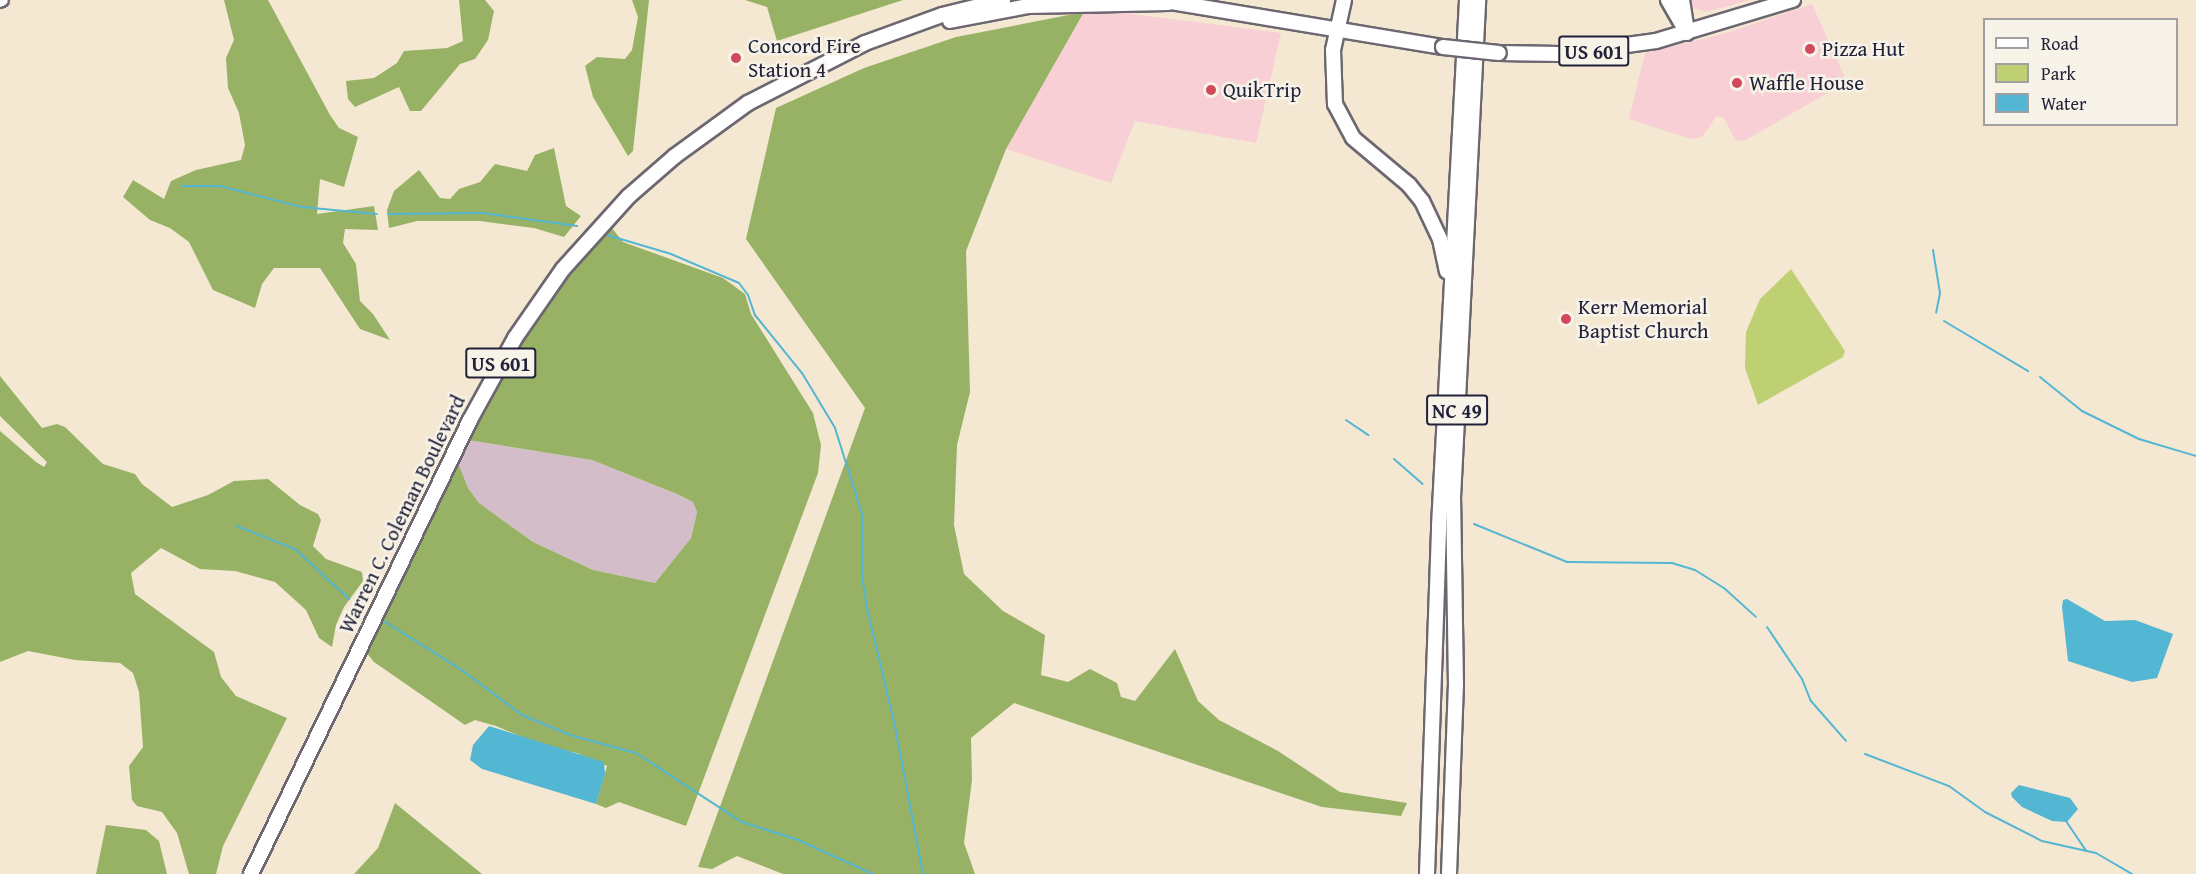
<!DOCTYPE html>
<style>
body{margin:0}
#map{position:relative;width:2196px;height:874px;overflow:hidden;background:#f5e8d3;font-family:"Gentium Book Plus",serif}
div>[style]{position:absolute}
.built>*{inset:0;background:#f7cfd4}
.industrial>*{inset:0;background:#d2bdc8}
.green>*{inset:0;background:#bfd073}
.forest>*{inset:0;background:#97b265}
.water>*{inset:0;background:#53b6d2}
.stream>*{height:2px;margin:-1px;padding:0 1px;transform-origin:1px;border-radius:1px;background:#53b6d2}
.roads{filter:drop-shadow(2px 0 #6c6770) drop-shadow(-2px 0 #6c6770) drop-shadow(0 2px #6c6770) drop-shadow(0 -2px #6c6770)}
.major>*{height:12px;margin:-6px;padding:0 6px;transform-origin:6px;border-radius:6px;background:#fff}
.highway>*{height:14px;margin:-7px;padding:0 7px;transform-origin:7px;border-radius:7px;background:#fff}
.bridges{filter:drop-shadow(2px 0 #6c6770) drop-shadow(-2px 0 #6c6770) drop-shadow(0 2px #6c6770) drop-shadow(0 -2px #6c6770)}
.highway-bridge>*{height:14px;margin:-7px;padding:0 7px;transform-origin:7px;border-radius:7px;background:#fff}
.dots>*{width:16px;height:16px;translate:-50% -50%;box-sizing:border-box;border:3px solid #f7f3e8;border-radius:50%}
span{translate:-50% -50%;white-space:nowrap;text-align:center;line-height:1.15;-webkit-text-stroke:5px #f7f3e8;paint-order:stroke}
.shield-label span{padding:2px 4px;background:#f7f3e8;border:2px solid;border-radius:4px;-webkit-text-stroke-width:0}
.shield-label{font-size:20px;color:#22223b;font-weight:700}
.poi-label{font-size:21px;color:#22223b}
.left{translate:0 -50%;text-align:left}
.street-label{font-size:21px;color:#22223b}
.legend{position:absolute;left:1983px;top:18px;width:195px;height:108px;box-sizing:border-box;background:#f7f3e8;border:2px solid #a29fa3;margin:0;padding:8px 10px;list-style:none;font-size:18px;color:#22223b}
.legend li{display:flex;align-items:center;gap:12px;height:30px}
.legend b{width:30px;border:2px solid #a29fa3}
</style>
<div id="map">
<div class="built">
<div style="clip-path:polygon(1689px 0,1750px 0,1706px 12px,1694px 8px)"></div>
<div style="clip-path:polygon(1812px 4px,1847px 82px,1746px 140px,1736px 141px,1723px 117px,1716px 117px,1702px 137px,1691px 139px,1629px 119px,1645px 53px,1723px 34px)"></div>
<div style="clip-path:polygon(1109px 11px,1281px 33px,1256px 143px,1135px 121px,1111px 183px,1006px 149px,1084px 12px)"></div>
</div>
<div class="industrial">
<div style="clip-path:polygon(468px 440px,592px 460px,677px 494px,693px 502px,697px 512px,691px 538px,655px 583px,593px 570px,533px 542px,479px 503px,468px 488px,457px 460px)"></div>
</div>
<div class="green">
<div style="clip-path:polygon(1791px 269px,1845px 351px,1843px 357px,1758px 405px,1745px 368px,1746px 332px,1760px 299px)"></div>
</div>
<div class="forest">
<div style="clip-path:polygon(224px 0,268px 0,330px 115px,339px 128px,358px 137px,344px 187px,320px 179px,317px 214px,374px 206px,378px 230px,345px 229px,343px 243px,356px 264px,360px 301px,373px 314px,390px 340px,360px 329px,320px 268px,274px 268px,262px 284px,255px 308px,213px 290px,189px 242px,170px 228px,150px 220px,123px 197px,133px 180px,164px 199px,171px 181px,196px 170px,241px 160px,245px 145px,239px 113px,228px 88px,226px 58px,234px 40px)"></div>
<div style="clip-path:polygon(459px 0,485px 0,494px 11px,488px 40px,475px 59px,460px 64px,421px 111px,410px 111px,399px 87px,355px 107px,348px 99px,346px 81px,374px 78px,397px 63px,404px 51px,447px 48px,463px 41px)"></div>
<div style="clip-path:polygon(632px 0,649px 0,633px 151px,628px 156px,593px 97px,585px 66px,597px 57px,625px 59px,632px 50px,638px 17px)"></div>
<div style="clip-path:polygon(745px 0,903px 0,777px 41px,767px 7px)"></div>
<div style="clip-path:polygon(1084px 12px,1006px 149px,966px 251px,970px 392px,957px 445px,954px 525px,964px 574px,1003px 611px,1045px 635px,1041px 675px,1068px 682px,1090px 669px,1117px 683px,1121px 697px,1135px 701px,1175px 649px,1198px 701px,1219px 720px,1278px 751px,1340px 792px,1407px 803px,1401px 816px,1322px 807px,1014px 703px,971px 738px,972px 780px,964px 843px,975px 874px,783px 874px,737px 856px,712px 869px,698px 867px,865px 408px,746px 239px,776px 108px,864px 68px,956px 37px)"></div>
<div style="clip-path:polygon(554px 148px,566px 206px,581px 216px,564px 237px,534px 228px,480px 221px,417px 221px,389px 228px,387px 210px,394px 191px,419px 170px,440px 198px,450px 199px,459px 189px,480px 182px,495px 164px,527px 171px,535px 155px)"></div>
<div style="clip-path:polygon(611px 227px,623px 242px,723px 278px,745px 294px,751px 314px,813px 413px,821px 445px,818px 473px,686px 826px,619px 802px,606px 808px,596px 804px,607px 766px,577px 753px,541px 745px,496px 726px,475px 720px,465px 725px,374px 662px,366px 652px,457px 460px,468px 488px,479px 503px,533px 542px,593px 570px,655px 583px,691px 538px,697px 512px,693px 502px,677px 494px,592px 460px,468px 440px,541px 310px)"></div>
<div style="clip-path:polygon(0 376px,42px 428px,57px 424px,65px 427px,103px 464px,135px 474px,142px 484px,172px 507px,208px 495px,234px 481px,268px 479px,300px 505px,318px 514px,321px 520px,313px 546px,326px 559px,362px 572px,363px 581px,344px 607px,336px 625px,332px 647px,319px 638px,306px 610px,275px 582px,235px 571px,200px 569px,161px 548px,131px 573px,135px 594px,214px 652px,221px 677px,236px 696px,287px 718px,223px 846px,216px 874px,189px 874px,177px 833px,162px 812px,137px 806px,132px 800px,129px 766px,143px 747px,139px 692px,133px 673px,120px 663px,75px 660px,28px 651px,0 662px,0 431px,36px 462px,44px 467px,47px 462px,0 416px)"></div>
<div style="clip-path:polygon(395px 803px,482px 874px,354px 874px,378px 848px)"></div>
<div style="clip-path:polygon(106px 825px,146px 830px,159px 841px,167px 874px,96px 874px)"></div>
</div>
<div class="water">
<div style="clip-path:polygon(2067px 599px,2105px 621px,2135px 620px,2173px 634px,2157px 678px,2132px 682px,2068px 661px,2062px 607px,2063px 600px)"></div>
<div style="clip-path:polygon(489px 726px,604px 762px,605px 774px,596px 804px,482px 769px,470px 760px,473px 745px)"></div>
<div style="clip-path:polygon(2019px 785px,2070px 798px,2078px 809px,2067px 822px,2052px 821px,2022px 807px,2012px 797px,2011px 793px)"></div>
</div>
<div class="stream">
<div style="left:182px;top:186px;width:38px"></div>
<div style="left:220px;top:186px;width:85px;rotate:14.4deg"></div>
<div style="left:302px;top:207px;width:75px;rotate:5.3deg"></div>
<div style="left:388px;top:214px;width:95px;rotate:-0.6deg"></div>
<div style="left:483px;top:213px;width:95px;rotate:7.9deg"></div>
<div style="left:607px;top:235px;width:67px;rotate:16.5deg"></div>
<div style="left:671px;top:254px;width:74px;rotate:23.1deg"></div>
<div style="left:739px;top:283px;width:15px;rotate:53deg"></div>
<div style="left:748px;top:295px;width:21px;rotate:71deg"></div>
<div style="left:755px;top:315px;width:75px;rotate:51deg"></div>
<div style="left:802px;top:373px;width:64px;rotate:59deg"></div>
<div style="left:835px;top:428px;width:90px;rotate:72.6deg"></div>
<div style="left:862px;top:514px;width:62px;rotate:90deg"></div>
<div style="left:862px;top:576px;width:36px;rotate:81deg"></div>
<div style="left:868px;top:612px;width:117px;rotate:76.7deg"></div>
<div style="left:895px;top:726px;width:151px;rotate:79.3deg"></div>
<div style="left:1933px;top:250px;width:44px;rotate:80.8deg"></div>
<div style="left:1940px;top:293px;width:20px;rotate:101deg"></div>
<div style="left:1944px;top:321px;width:98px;rotate:30.8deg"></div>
<div style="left:2040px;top:377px;width:54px;rotate:39deg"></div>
<div style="left:2082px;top:411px;width:64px;rotate:26.2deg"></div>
<div style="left:2139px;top:439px;width:59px;rotate:16.6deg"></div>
<div style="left:1346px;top:420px;width:27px;rotate:34deg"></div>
<div style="left:1394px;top:459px;width:38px;rotate:41deg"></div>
<div style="left:1474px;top:524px;width:100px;rotate:22.2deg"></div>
<div style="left:1567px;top:562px;width:105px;rotate:0.5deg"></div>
<div style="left:1672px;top:563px;width:24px;rotate:17deg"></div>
<div style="left:1695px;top:570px;width:34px;rotate:32deg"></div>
<div style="left:1724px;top:588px;width:43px;rotate:42.2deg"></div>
<div style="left:237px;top:526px;width:62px;rotate:21.6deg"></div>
<div style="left:295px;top:549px;width:74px;rotate:42.8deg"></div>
<div style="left:384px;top:621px;width:93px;rotate:32.3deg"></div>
<div style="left:463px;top:671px;width:74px;rotate:36.7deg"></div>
<div style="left:522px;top:715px;width:52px;rotate:22.6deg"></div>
<div style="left:570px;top:735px;width:68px;rotate:15.3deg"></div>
<div style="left:636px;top:753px;width:126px;rotate:33.1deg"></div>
<div style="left:742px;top:822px;width:59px;rotate:17.8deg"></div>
<div style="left:798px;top:840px;width:82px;rotate:24.4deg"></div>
<div style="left:1767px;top:627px;width:63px;rotate:56.1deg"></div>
<div style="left:1802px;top:679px;width:24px;rotate:68deg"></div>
<div style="left:1811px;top:701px;width:53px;rotate:48.8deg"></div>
<div style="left:1865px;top:754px;width:90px;rotate:20.9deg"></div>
<div style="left:1949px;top:786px;width:44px;rotate:35.8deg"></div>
<div style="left:1985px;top:812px;width:64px;rotate:27deg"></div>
<div style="left:2042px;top:841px;width:55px;rotate:12.5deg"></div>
<div style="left:2096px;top:853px;width:42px;rotate:30.3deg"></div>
<div style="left:2066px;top:821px;width:36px;rotate:56deg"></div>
</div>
<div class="roads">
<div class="major">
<div style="left:0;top:1px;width:2px;rotate:-27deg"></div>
</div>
<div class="highway">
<div style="left:1159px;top:0;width:288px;rotate:9.4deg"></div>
<div style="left:1344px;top:0;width:51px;rotate:102.4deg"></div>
<div style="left:1333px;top:50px;width:54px;rotate:87.9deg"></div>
<div style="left:1335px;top:104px;width:38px;rotate:62deg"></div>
<div style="left:1353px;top:138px;width:73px;rotate:40deg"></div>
<div style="left:1409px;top:185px;width:21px;rotate:51deg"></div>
<div style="left:1422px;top:201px;width:42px;rotate:64.7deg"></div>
<div style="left:1440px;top:239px;width:33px;rotate:78deg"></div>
<div style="left:1668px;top:0;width:38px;rotate:60deg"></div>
<div style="left:1682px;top:0;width:31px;rotate:81deg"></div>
<div style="left:950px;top:21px;width:79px;rotate:-10.9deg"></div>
<div style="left:1028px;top:6px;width:140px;rotate:-1.2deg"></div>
<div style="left:1499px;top:53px;width:61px;rotate:0.9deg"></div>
<div style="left:1560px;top:54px;width:97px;rotate:-7.7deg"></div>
<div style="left:1656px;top:41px;width:143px;rotate:-16.7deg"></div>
<div style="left:251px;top:874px;width:504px;rotate:-64.25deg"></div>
<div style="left:470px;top:420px;width:94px;rotate:-61.2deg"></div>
<div style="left:515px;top:338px;width:84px;rotate:-55.2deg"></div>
<div style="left:563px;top:269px;width:98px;rotate:-47.9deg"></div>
<div style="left:629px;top:196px;width:61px;rotate:-41deg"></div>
<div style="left:675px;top:156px;width:90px;rotate:-36deg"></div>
<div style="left:748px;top:103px;width:131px;rotate:-27.1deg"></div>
<div style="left:865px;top:43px;width:82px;rotate:-20deg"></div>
<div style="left:942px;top:15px;width:63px;rotate:-13.8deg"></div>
<div style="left:1427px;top:874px;width:348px;rotate:-88deg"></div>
<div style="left:1439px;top:526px;width:527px;rotate:-86.95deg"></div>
<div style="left:1449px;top:874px;width:188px;rotate:-87.9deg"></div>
<div style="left:1456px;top:686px;width:188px;rotate:-90.9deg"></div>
<div style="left:1453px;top:498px;width:499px;rotate:-87.1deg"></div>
</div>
</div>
<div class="bridges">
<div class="highway-bridge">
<div style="left:1443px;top:47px;width:56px;rotate:6.1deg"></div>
</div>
</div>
<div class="dots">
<div style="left:1810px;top:49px;background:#d1495b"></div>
<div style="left:736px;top:58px;background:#d1495b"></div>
<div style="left:1737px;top:83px;background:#d1495b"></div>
<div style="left:1211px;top:90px;background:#d1495b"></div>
<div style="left:1566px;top:319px;background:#d1495b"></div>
</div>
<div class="shield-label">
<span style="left:1594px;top:51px">US 601</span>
<span style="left:501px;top:363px">US 601</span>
<span style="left:1457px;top:410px">NC 49</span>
</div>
<div class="poi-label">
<span class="left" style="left:748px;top:58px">Concord Fire<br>Station 4</span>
<span class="left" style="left:1822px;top:49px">Pizza Hut</span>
<span class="left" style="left:1749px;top:83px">Waffle House</span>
<span class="left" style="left:1223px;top:90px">QuikTrip</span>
<span class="left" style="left:1578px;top:319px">Kerr Memorial<br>Baptist Church</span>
</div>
<div class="street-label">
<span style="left:402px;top:514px;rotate:-64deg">Warren C. Coleman Boulevard</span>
</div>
<ul class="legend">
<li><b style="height:8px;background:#fff"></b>Road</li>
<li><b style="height:16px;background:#bfd073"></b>Park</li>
<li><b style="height:16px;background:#53b6d2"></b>Water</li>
</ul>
</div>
